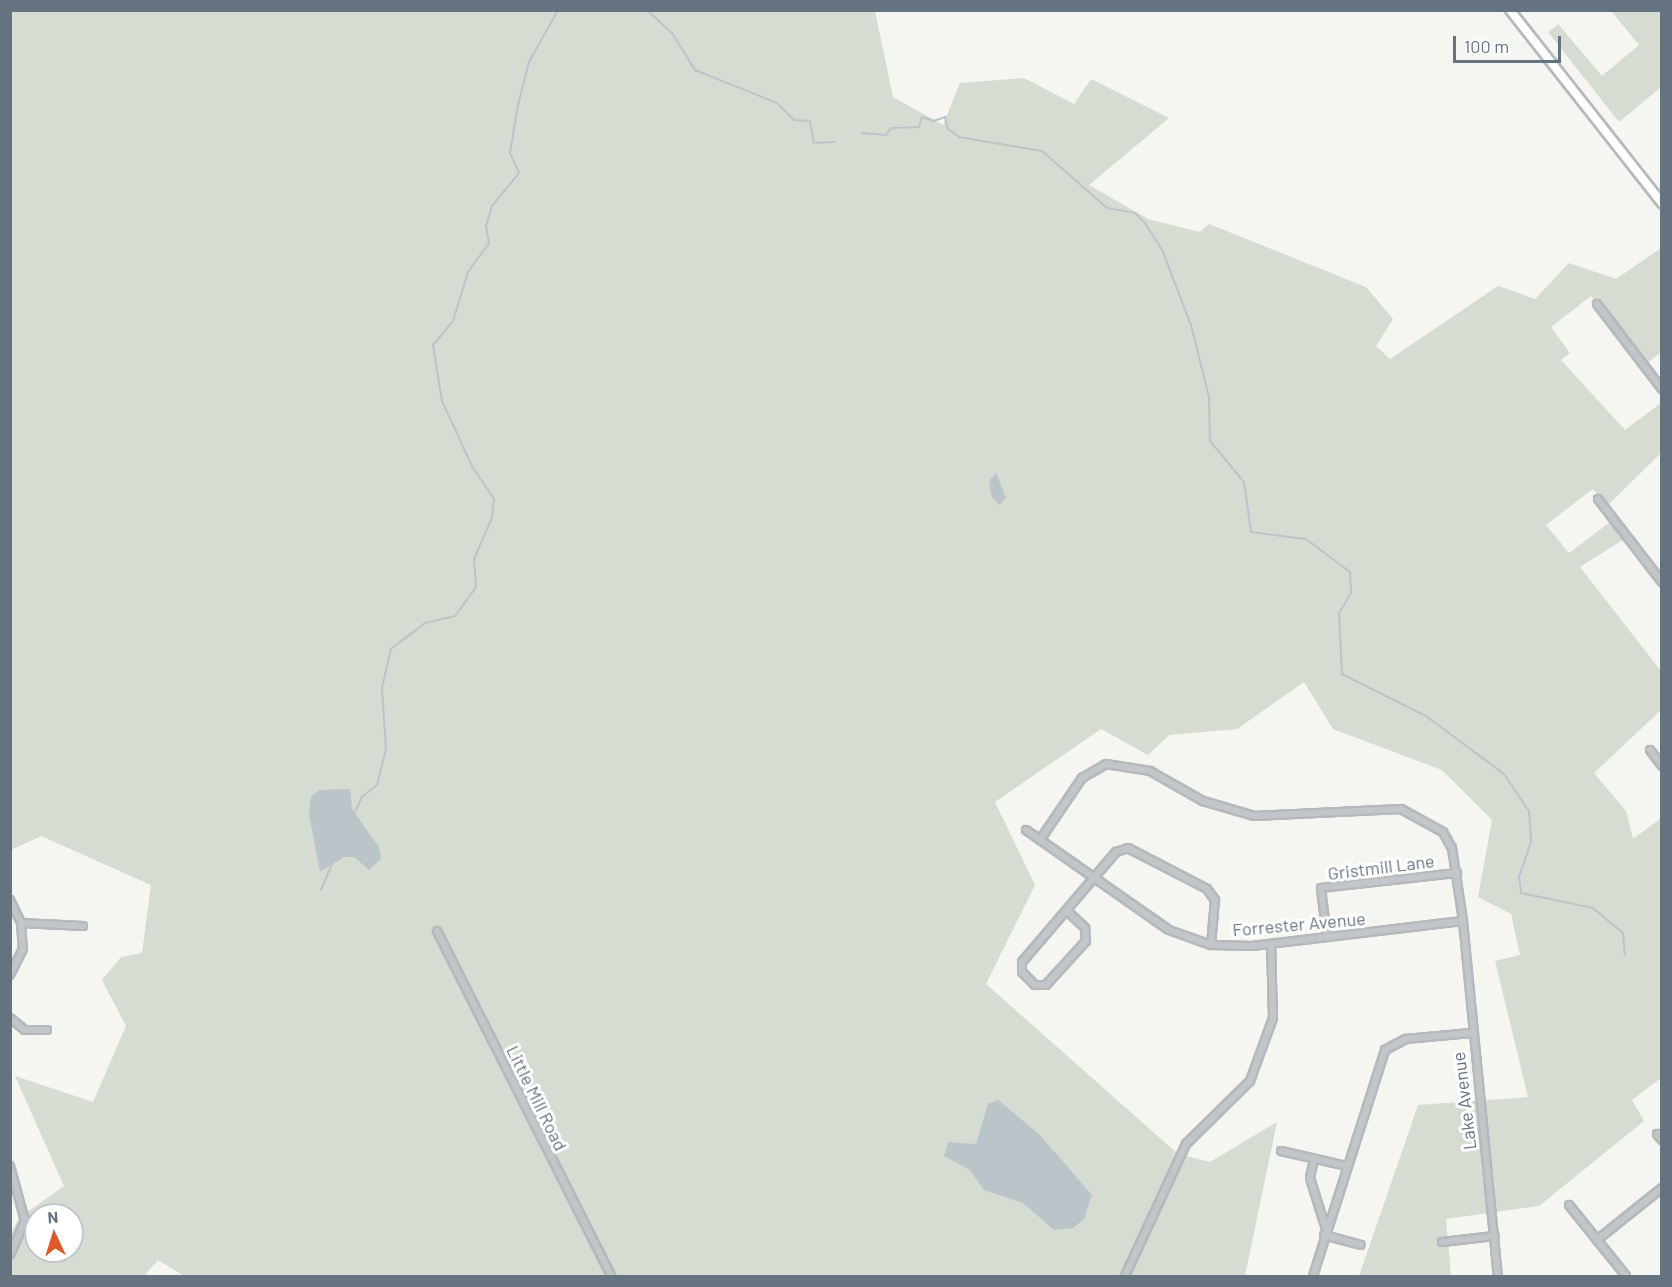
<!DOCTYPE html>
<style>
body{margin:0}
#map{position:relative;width:1672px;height:1287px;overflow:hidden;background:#f5f5f1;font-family:Barlow,sans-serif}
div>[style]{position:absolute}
.green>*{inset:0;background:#d6dcd2}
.water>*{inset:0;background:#bbc5c9}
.stream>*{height:2px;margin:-1px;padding:0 1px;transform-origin:1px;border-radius:1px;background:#bbc5c9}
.roads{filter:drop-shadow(2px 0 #b5b9bd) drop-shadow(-2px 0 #b5b9bd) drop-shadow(0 2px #b5b9bd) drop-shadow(0 -2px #b5b9bd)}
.street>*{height:6px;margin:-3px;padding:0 3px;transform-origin:3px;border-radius:3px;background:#c3c6c9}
.secondary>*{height:8px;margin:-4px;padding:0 4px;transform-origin:4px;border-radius:4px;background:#fff}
span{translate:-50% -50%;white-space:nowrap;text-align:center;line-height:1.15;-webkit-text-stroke:6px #fff;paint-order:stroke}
.street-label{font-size:18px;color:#657381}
.frame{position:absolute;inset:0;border:12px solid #657381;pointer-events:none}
.north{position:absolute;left:24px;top:1203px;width:60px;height:60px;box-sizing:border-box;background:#fff;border:2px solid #c1c7cd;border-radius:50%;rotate:356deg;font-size:16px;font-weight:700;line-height:24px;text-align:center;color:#657381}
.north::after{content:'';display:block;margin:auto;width:21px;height:27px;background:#dd5929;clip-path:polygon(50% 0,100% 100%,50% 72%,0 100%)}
.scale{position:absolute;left:1453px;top:36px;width:108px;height:27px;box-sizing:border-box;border:3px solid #657381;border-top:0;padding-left:8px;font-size:18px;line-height:21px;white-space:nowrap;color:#657381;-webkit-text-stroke:4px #fff;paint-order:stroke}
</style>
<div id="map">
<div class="green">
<div style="clip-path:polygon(evenodd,11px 11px,875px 11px,893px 97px,943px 125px,960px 83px,1024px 78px,1074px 104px,1091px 79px,1169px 118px,1089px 185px,1148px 219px,1200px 232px,1209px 224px,1366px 287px,1393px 319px,1376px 346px,1390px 359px,1498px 286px,1535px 299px,1569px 263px,1616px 279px,1661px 248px,1661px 352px,1640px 369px,1591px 296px,1551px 327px,1570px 353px,1561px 360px,1625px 430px,1661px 403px,1661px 453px,1607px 506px,1593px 489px,1546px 525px,1569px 553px,1614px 519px,1629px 536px,1580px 567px,1661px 671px,1661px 710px,1594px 773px,1626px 811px,1633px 839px,1661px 818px,1661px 1078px,1632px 1100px,1644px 1121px,1539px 1206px,1446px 1219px,1451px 1276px,1359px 1276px,1418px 1105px,1528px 1097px,1495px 961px,1520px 955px,1511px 914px,1478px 897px,1492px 820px,1442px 770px,1333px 729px,1304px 682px,1237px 729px,1169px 735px,1148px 755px,1101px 729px,995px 802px,1035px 885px,986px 984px,1178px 1154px,1210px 1162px,1277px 1122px,1245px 1276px,184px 1276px,158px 1260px,144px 1276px,11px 1276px,10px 1235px,19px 1218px,64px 1186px,15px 1076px,93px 1102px,126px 1026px,102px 980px,121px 957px,142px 953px,151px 885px,41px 836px,11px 850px,11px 11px,36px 1215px,72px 1215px,72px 1251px,36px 1251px,36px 1215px)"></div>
<div style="clip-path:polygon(1611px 11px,1661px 11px,1661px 87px,1619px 122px,1548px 32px,1558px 24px,1602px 76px,1639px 45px)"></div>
</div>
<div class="water">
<div style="clip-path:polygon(996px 473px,1006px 498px,1000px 505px,992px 498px,989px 481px)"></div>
<div style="clip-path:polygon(350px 789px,352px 809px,379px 847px,381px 859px,369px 870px,354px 857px,344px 857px,320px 872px,309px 815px,311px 797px,319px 790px)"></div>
<div style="clip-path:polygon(998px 1100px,1039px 1134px,1092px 1195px,1084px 1219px,1073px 1228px,1054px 1230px,1023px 1203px,984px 1190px,970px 1170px,944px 1156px,948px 1142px,976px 1144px,988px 1104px)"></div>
</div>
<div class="stream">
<div style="left:647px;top:10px;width:34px;rotate:43deg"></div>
<div style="left:672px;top:33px;width:44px;rotate:58.1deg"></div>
<div style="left:695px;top:70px;width:88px;rotate:21.9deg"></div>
<div style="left:777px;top:103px;width:24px;rotate:45deg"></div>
<div style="left:794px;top:120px;width:16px;rotate:4deg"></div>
<div style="left:810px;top:121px;width:22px;rotate:80deg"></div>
<div style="left:814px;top:143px;width:21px;rotate:-3deg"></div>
<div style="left:862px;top:133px;width:24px;rotate:5deg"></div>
<div style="left:886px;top:135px;width:9px;rotate:-54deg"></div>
<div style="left:891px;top:128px;width:28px;rotate:-2deg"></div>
<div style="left:919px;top:127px;width:10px;rotate:-73deg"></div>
<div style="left:922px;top:117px;width:13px;rotate:18deg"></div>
<div style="left:934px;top:121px;width:12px;rotate:-20deg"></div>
<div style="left:945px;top:117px;width:12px;rotate:76deg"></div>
<div style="left:948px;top:129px;width:14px;rotate:36deg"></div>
<div style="left:959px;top:137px;width:84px;rotate:9.6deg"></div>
<div style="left:1042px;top:151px;width:86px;rotate:41.2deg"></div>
<div style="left:1107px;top:208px;width:28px;rotate:10deg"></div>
<div style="left:1135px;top:213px;width:14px;rotate:45deg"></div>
<div style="left:1145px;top:223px;width:34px;rotate:58deg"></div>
<div style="left:1163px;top:252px;width:78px;rotate:69deg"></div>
<div style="left:1191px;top:325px;width:74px;rotate:76deg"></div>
<div style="left:1209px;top:397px;width:44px;rotate:88.7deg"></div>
<div style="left:1210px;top:441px;width:53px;rotate:50.3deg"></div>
<div style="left:1244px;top:482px;width:50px;rotate:82deg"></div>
<div style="left:1251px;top:532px;width:55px;rotate:7.3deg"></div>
<div style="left:1306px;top:539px;width:55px;rotate:36.9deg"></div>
<div style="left:1350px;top:572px;width:21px;rotate:87deg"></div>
<div style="left:1351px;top:593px;width:23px;rotate:121deg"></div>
<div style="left:1339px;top:613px;width:61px;rotate:87.2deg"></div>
<div style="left:1342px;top:674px;width:94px;rotate:26.6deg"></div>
<div style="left:1426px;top:716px;width:97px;rotate:36.6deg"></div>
<div style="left:1504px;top:774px;width:45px;rotate:56deg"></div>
<div style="left:1529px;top:811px;width:31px;rotate:86deg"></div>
<div style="left:1531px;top:842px;width:36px;rotate:109deg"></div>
<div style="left:1519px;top:876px;width:17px;rotate:83deg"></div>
<div style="left:1521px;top:893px;width:74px;rotate:11.8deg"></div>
<div style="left:1593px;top:908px;width:39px;rotate:40deg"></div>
<div style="left:1623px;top:933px;width:22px;rotate:85deg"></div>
<div style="left:353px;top:816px;width:21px;rotate:-65deg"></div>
<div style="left:362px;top:797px;width:19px;rotate:-39deg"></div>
<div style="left:377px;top:785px;width:37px;rotate:-76deg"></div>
<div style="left:386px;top:749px;width:61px;rotate:-93.8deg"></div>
<div style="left:382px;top:688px;width:40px;rotate:-77deg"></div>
<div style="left:391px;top:649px;width:43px;rotate:-37.4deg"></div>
<div style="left:425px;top:623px;width:31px;rotate:-13deg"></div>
<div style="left:455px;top:616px;width:36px;rotate:-54deg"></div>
<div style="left:476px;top:587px;width:28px;rotate:-94deg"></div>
<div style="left:474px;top:559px;width:45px;rotate:-66.3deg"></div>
<div style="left:492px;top:518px;width:19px;rotate:-84deg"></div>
<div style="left:494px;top:499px;width:40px;rotate:-124deg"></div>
<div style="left:472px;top:466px;width:72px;rotate:-114.8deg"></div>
<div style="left:442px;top:401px;width:57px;rotate:-99.1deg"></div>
<div style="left:433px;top:345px;width:31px;rotate:-50deg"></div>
<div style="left:453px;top:321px;width:51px;rotate:-73deg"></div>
<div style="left:468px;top:272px;width:36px;rotate:-54deg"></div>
<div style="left:489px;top:243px;width:17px;rotate:-100deg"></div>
<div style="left:486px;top:226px;width:21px;rotate:-73deg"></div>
<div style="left:492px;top:206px;width:43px;rotate:-50.7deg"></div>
<div style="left:519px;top:173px;width:22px;rotate:-114deg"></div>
<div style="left:510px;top:153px;width:49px;rotate:-80.5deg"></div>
<div style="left:518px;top:105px;width:44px;rotate:-75.7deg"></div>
<div style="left:529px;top:62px;width:60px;rotate:-60.9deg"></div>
<div style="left:321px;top:890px;width:36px;rotate:-67deg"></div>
</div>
<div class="roads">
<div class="street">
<div style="left:1597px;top:304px;width:107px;rotate:52.6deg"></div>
<div style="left:1598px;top:499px;width:105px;rotate:52.4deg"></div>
<div style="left:1650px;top:750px;width:20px;rotate:53deg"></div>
<div style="left:1026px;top:830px;width:174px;rotate:35deg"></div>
<div style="left:1169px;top:930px;width:45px;rotate:19.7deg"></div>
<div style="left:1211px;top:945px;width:41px;rotate:1.4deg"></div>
<div style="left:1252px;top:946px;width:212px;rotate:-6.8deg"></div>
<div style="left:1040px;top:840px;width:75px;rotate:-55.9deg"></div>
<div style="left:1082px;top:778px;width:28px;rotate:-30deg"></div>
<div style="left:1106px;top:764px;width:45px;rotate:9deg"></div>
<div style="left:1150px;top:771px;width:61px;rotate:29.5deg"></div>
<div style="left:1203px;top:801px;width:53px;rotate:16.4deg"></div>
<div style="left:1254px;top:816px;width:147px;rotate:-2.7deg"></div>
<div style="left:1401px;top:809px;width:48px;rotate:28.7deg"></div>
<div style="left:1443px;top:832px;width:18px;rotate:61deg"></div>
<div style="left:1452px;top:848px;width:74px;rotate:81.4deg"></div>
<div style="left:1463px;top:921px;width:357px;rotate:84.4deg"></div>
<div style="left:10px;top:900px;width:25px;rotate:64deg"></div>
<div style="left:21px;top:923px;width:26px;rotate:86deg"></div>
<div style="left:23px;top:949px;width:29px;rotate:117deg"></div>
<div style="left:1067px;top:911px;width:25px;rotate:43deg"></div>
<div style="left:1085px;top:928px;width:13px;rotate:86deg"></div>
<div style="left:1086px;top:941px;width:59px;rotate:132.3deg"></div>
<div style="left:1046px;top:985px;width:11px;rotate:180deg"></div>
<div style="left:1035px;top:985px;width:18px;rotate:-135deg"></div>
<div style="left:1022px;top:972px;width:10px;rotate:-90deg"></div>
<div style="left:1022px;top:962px;width:145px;rotate:-49.5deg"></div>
<div style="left:1116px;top:852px;width:13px;rotate:-18deg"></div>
<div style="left:1128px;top:848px;width:89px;rotate:27.4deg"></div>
<div style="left:1207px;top:889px;width:14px;rotate:54deg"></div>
<div style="left:1215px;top:900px;width:45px;rotate:95.1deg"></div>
<div style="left:21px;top:923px;width:62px;rotate:2.8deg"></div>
<div style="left:437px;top:931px;width:386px;rotate:63.2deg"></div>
<div style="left:1327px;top:937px;width:49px;rotate:-97deg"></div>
<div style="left:1321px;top:888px;width:137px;rotate:-6.3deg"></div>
<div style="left:10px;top:1018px;width:19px;rotate:39deg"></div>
<div style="left:25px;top:1030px;width:22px"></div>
<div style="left:1657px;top:1134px;width:8px;rotate:50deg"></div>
<div style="left:1281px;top:1151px;width:68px;rotate:12.8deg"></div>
<div style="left:1314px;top:1159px;width:19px;rotate:102deg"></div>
<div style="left:1310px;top:1178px;width:53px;rotate:72.6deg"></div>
<div style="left:10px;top:1166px;width:57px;rotate:74.7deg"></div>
<div style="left:25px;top:1221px;width:36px;rotate:114deg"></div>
<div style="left:1569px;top:1205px;width:91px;rotate:51.2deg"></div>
<div style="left:1324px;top:1235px;width:38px;rotate:15deg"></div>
<div style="left:1597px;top:1240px;width:83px;rotate:-38.7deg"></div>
<div style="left:1442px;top:1242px;width:53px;rotate:-6.5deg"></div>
<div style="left:1125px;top:1276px;width:145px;rotate:-65.2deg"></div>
<div style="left:1186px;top:1144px;width:90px;rotate:-44.5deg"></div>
<div style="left:1250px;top:1081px;width:67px;rotate:-69.9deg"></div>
<div style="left:1273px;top:1018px;width:74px;rotate:-91.5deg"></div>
<div style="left:1313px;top:1276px;width:237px;rotate:-72.3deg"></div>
<div style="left:1385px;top:1050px;width:24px;rotate:-28deg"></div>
<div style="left:1406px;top:1039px;width:65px;rotate:-5.3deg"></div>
</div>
<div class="secondary">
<div style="left:1510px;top:10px;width:246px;rotate:51.8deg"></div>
</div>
</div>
<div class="street-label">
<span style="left:1381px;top:867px;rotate:-7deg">Gristmill Lane</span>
<span style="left:1299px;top:924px;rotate:-5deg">Forrester Avenue</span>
<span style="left:537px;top:1098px;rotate:64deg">Little Mill Road</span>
<span style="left:1464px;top:1101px;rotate:-97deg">Lake Avenue</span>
</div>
<div class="frame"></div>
<div class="north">N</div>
<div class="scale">100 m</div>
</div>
